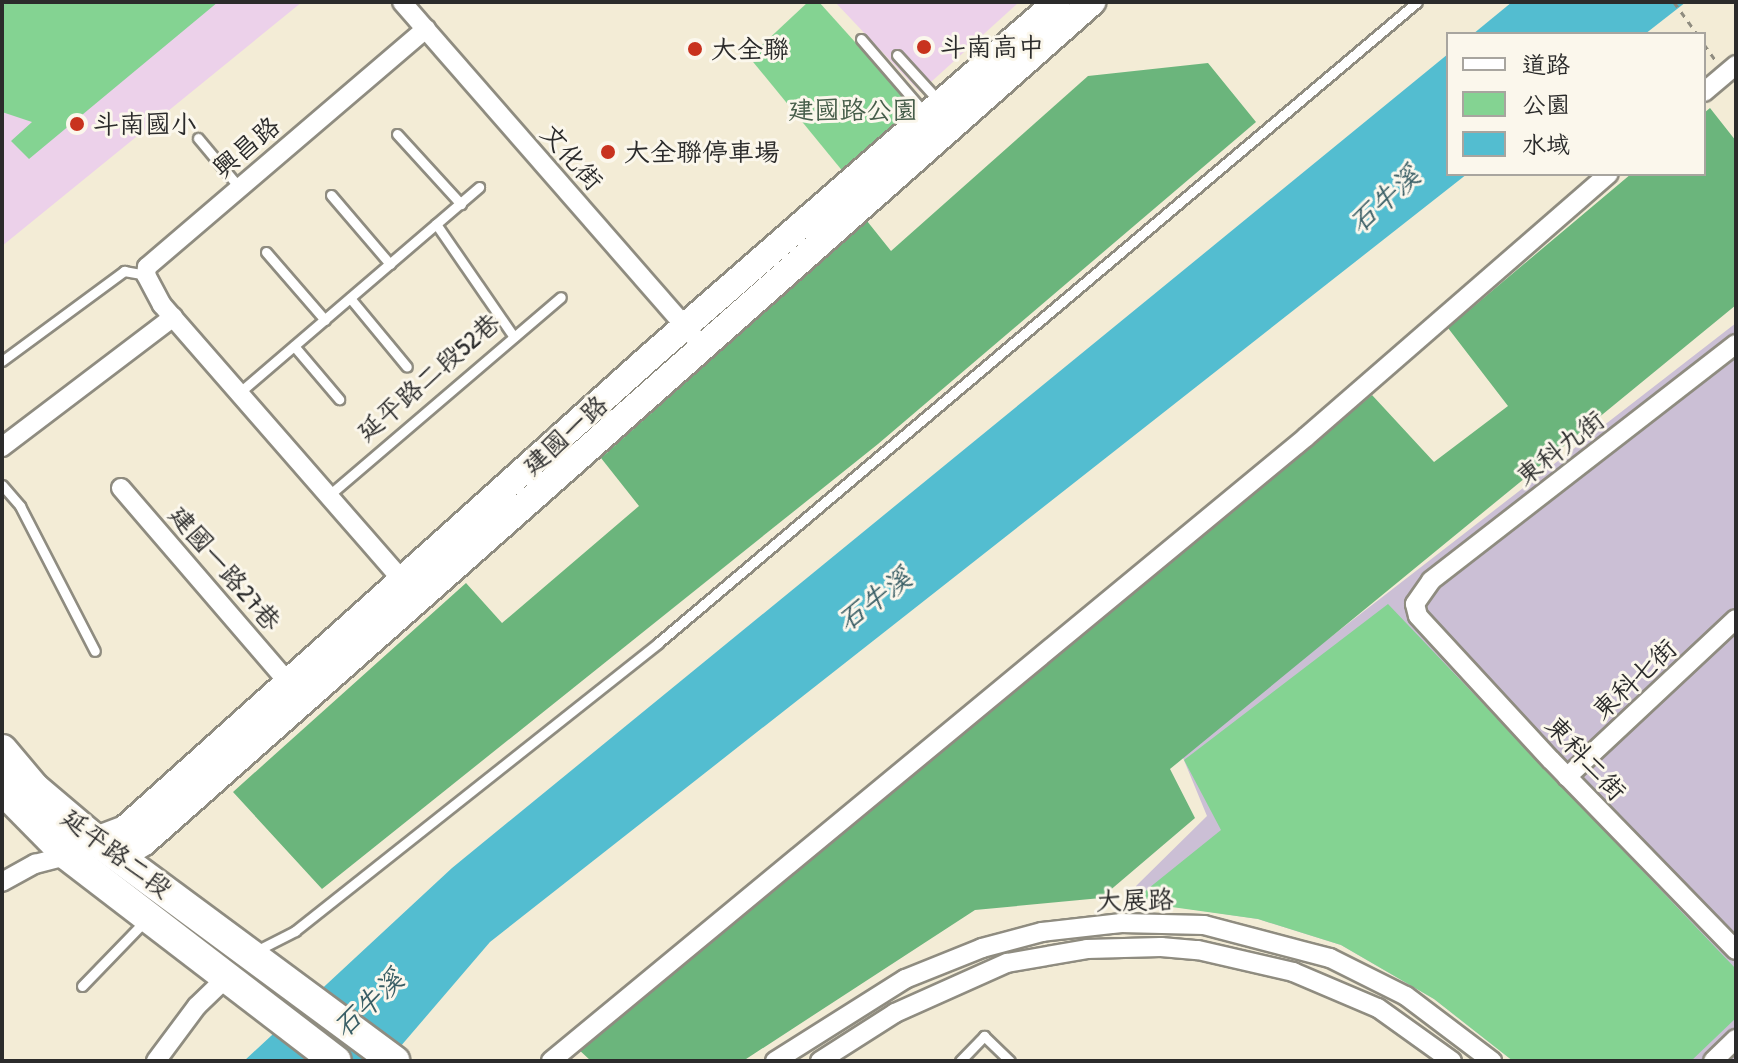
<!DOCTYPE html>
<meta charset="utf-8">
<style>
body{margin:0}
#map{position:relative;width:1738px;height:1063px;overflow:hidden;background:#f3ecd6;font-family:"Patrick Hand","LXGW WenKai TC",sans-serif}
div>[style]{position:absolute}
.built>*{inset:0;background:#ecd1ea}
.industrial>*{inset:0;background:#cbbfd5}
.green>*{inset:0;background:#84d392}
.forest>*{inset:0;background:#6bb57c}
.water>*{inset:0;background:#53bdd0}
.path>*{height:3px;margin-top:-1.5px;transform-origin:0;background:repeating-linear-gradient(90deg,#8f8c80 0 6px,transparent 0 12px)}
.roads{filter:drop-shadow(2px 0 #8f8c80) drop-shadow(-2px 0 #8f8c80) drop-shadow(0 2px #8f8c80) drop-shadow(0 -2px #8f8c80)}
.lane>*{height:9px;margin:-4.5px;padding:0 4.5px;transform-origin:4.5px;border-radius:4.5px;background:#fff}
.street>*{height:18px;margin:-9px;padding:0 9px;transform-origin:9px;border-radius:9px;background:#fff}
.secondary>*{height:26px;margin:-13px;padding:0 13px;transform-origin:13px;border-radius:13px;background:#fff}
.primary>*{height:30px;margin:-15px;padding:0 15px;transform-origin:15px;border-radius:15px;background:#fff}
.dots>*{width:22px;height:22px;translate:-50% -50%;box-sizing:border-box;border:4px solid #fbf7ec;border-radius:50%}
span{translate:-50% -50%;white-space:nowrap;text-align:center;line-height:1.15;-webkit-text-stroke:6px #fbf7ec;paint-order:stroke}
.poi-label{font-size:26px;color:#2b2b2b}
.left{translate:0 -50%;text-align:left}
.park-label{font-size:26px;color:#465d4a}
.street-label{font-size:26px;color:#2b2b2b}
.water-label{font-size:28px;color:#395e65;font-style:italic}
.frame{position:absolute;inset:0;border:4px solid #2b2b2b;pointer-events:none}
.legend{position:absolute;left:1446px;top:32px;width:260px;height:144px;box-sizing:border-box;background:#fbf7ec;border:2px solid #a8a59f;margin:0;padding:10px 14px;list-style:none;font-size:24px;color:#2b2b2b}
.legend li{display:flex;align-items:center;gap:16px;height:40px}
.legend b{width:40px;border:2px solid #a8a59f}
</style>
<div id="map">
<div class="built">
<div style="clip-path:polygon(2px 2px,302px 2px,2px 246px)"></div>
<div style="clip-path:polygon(835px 2px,1019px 2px,920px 92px)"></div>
</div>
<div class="industrial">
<div style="clip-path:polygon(1736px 323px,1736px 1061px,1513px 1061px,1434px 999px,1341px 945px,1258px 919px,1135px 901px,1136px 886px,1207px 816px,1181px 753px)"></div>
</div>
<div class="green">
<div style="clip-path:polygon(7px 2px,218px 2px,29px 159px,11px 141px,32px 122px,2px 112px,2px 6px)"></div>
<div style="clip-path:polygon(808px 2px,819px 2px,918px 112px,849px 179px,749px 57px)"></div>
<div style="clip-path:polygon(1388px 604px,1736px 969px,1736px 1018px,1691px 1061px,1513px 1061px,1434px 999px,1341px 945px,1258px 919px,1143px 903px,1144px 892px,1221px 830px,1184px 760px)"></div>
</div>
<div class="forest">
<div style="clip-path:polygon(1208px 63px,1256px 122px,878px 444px,322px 889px,233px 792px,466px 583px,502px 623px,639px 506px,601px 458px,867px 221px,891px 251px,1088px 76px)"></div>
<div style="clip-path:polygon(1710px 108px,1736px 141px,1736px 305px,1170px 769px,1195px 818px,1101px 898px,975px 910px,743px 1061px,591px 1061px,577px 1048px,1372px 395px,1434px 462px,1508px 406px,1448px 328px,1631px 174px,1704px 174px,1704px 113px)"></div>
</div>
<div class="water">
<div style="clip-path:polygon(1512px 2px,1686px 2px,1645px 34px,1473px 34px)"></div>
<div style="clip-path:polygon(1448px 54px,1448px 174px,1467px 174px,490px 942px,388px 1061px,244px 1061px,452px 868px)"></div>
</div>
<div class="path">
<div style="left:1674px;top:2px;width:39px;rotate:54deg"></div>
<div style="left:1704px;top:44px;width:21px;rotate:55deg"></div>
</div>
<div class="roads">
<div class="lane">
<div style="left:861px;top:39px;width:96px;rotate:49.2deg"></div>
<div style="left:897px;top:55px;width:61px;rotate:47.7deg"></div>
<div style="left:397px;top:134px;width:95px;rotate:47.6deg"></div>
<div style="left:198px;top:138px;width:64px;rotate:50.1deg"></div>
<div style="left:331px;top:195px;width:91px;rotate:49.5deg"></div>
<div style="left:436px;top:224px;width:137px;rotate:55.4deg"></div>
<div style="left:266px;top:252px;width:90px;rotate:49.1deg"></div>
<div style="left:350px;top:298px;width:89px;rotate:50.4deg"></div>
<div style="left:294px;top:346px;width:70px;rotate:49.7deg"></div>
<div style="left:2px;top:361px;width:152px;rotate:-36.4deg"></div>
<div style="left:124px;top:271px;width:22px;rotate:10deg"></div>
<div style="left:240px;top:392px;width:315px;rotate:-40.6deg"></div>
<div style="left:2px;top:485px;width:28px;rotate:49deg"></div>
<div style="left:20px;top:506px;width:163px;rotate:62.7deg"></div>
<div style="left:328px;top:496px;width:306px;rotate:-40.5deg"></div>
<div style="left:256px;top:951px;width:44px;rotate:-27.1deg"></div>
<div style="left:295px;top:931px;width:463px;rotate:-38.4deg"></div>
<div style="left:658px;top:643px;width:993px;rotate:-40.18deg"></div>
<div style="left:82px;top:986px;width:92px;rotate:-45.9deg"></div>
<div style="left:960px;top:1061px;width:35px;rotate:-46deg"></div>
<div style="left:984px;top:1036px;width:36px;rotate:44deg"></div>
</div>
<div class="street">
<div style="left:402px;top:2px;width:458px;rotate:48.9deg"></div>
<div style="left:1704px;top:92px;width:42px;rotate:-40.2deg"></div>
<div style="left:1736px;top:344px;width:386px;rotate:142.2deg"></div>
<div style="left:1431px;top:581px;width:28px;rotate:125deg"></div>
<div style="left:1415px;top:604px;width:12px;rotate:76deg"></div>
<div style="left:1418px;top:616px;width:196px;rotate:47.3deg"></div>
<div style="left:1551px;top:760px;width:265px;rotate:45.8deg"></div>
<div style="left:2px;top:447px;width:215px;rotate:-37.2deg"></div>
<div style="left:121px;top:488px;width:257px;rotate:49.3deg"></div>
<div style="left:409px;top:588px;width:376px;rotate:-131.1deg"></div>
<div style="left:162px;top:305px;width:34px;rotate:-118deg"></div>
<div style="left:146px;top:275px;width:8px;rotate:-83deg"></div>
<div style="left:147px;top:267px;width:367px;rotate:-40.5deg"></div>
<div style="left:1567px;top:777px;width:231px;rotate:-43.1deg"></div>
<div style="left:2px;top:882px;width:38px;rotate:-29deg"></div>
<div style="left:35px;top:864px;width:40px;rotate:-14.4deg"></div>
<div style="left:156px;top:1061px;width:69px;rotate:-53.3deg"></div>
<div style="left:197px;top:1006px;width:40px;rotate:-44deg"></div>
<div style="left:551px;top:1061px;width:979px;rotate:-39.57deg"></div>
<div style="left:1306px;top:437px;width:401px;rotate:-41deg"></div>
<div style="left:775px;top:1061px;width:154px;rotate:-32.2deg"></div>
<div style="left:905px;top:979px;width:83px;rotate:-21.9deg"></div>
<div style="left:982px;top:948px;width:62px;rotate:-14.9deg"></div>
<div style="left:1042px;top:932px;width:80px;rotate:-6.5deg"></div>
<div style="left:1121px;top:923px;width:83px;rotate:1.4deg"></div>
<div style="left:1204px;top:925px;width:130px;rotate:14.7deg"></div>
<div style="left:1330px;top:958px;width:85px;rotate:26.6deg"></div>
<div style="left:1406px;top:996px;width:108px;rotate:37.1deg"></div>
<div style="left:820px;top:1061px;width:89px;rotate:-32.6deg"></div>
<div style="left:895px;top:1013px;width:123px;rotate:-24.1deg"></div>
<div style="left:1007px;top:963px;width:81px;rotate:-9.9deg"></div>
<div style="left:1087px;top:949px;width:74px;rotate:-1.5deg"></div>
<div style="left:1161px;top:947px;width:37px;rotate:5deg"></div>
<div style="left:1198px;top:950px;width:98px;rotate:13deg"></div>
<div style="left:1293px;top:972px;width:92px;rotate:23deg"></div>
<div style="left:1378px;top:1008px;width:91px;rotate:35.6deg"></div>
<div style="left:1713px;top:1061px;width:32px;rotate:-44deg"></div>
</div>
<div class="secondary">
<div style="left:78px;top:847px;width:50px;rotate:-21deg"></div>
<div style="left:125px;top:829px;width:707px;rotate:-41.96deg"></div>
<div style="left:651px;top:356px;width:539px;rotate:-41.09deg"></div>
<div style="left:120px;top:857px;width:28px;rotate:-32deg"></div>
<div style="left:144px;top:842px;width:1267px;rotate:-41.54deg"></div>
</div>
<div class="primary">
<div style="left:2px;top:750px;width:50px;rotate:49.9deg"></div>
<div style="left:34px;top:788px;width:77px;rotate:40.3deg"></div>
<div style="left:93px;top:838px;width:375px;rotate:36.5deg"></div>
<div style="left:2px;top:789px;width:91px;rotate:45.4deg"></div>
<div style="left:66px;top:854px;width:340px;rotate:37.5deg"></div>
</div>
</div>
<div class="dots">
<div style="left:924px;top:47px;background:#c8321e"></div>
<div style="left:695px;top:49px;background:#c8321e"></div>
<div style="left:77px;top:124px;background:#c8321e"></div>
<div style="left:608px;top:152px;background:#c8321e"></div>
</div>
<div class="poi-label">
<span class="left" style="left:940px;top:47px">斗南高中</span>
<span class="left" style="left:711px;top:49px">大全聯</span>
<span class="left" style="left:93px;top:124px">斗南國小</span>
<span class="left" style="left:624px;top:152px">大全聯停車場</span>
</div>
<div class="park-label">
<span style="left:853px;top:110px">建國路公園</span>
</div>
<div class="street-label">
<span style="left:246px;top:147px;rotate:-40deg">興昌路</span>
<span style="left:572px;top:157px;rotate:48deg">文化街</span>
<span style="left:428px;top:377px;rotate:-41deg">延平路二段52巷</span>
<span style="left:565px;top:435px;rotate:-42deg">建國一路</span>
<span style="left:1560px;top:448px;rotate:-38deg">東科九街</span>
<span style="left:225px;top:568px;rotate:49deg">建國一路27巷</span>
<span style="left:1634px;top:679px;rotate:-43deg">東科七街</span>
<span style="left:1586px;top:758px;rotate:47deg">東科二街</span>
<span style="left:117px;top:853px;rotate:37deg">延平路二段</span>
<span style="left:1135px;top:900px;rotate:-1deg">大展路</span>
</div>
<div class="water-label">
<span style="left:1384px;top:199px;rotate:-42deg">石牛溪</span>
<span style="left:874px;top:599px;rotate:-37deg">石牛溪</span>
<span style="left:368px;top:1003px;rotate:-43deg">石牛溪</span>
</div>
<div class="frame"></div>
<ul class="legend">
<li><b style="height:10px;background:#fff"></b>道路</li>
<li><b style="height:22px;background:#84d392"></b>公園</li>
<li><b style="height:22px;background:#53bdd0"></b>水域</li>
</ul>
</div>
